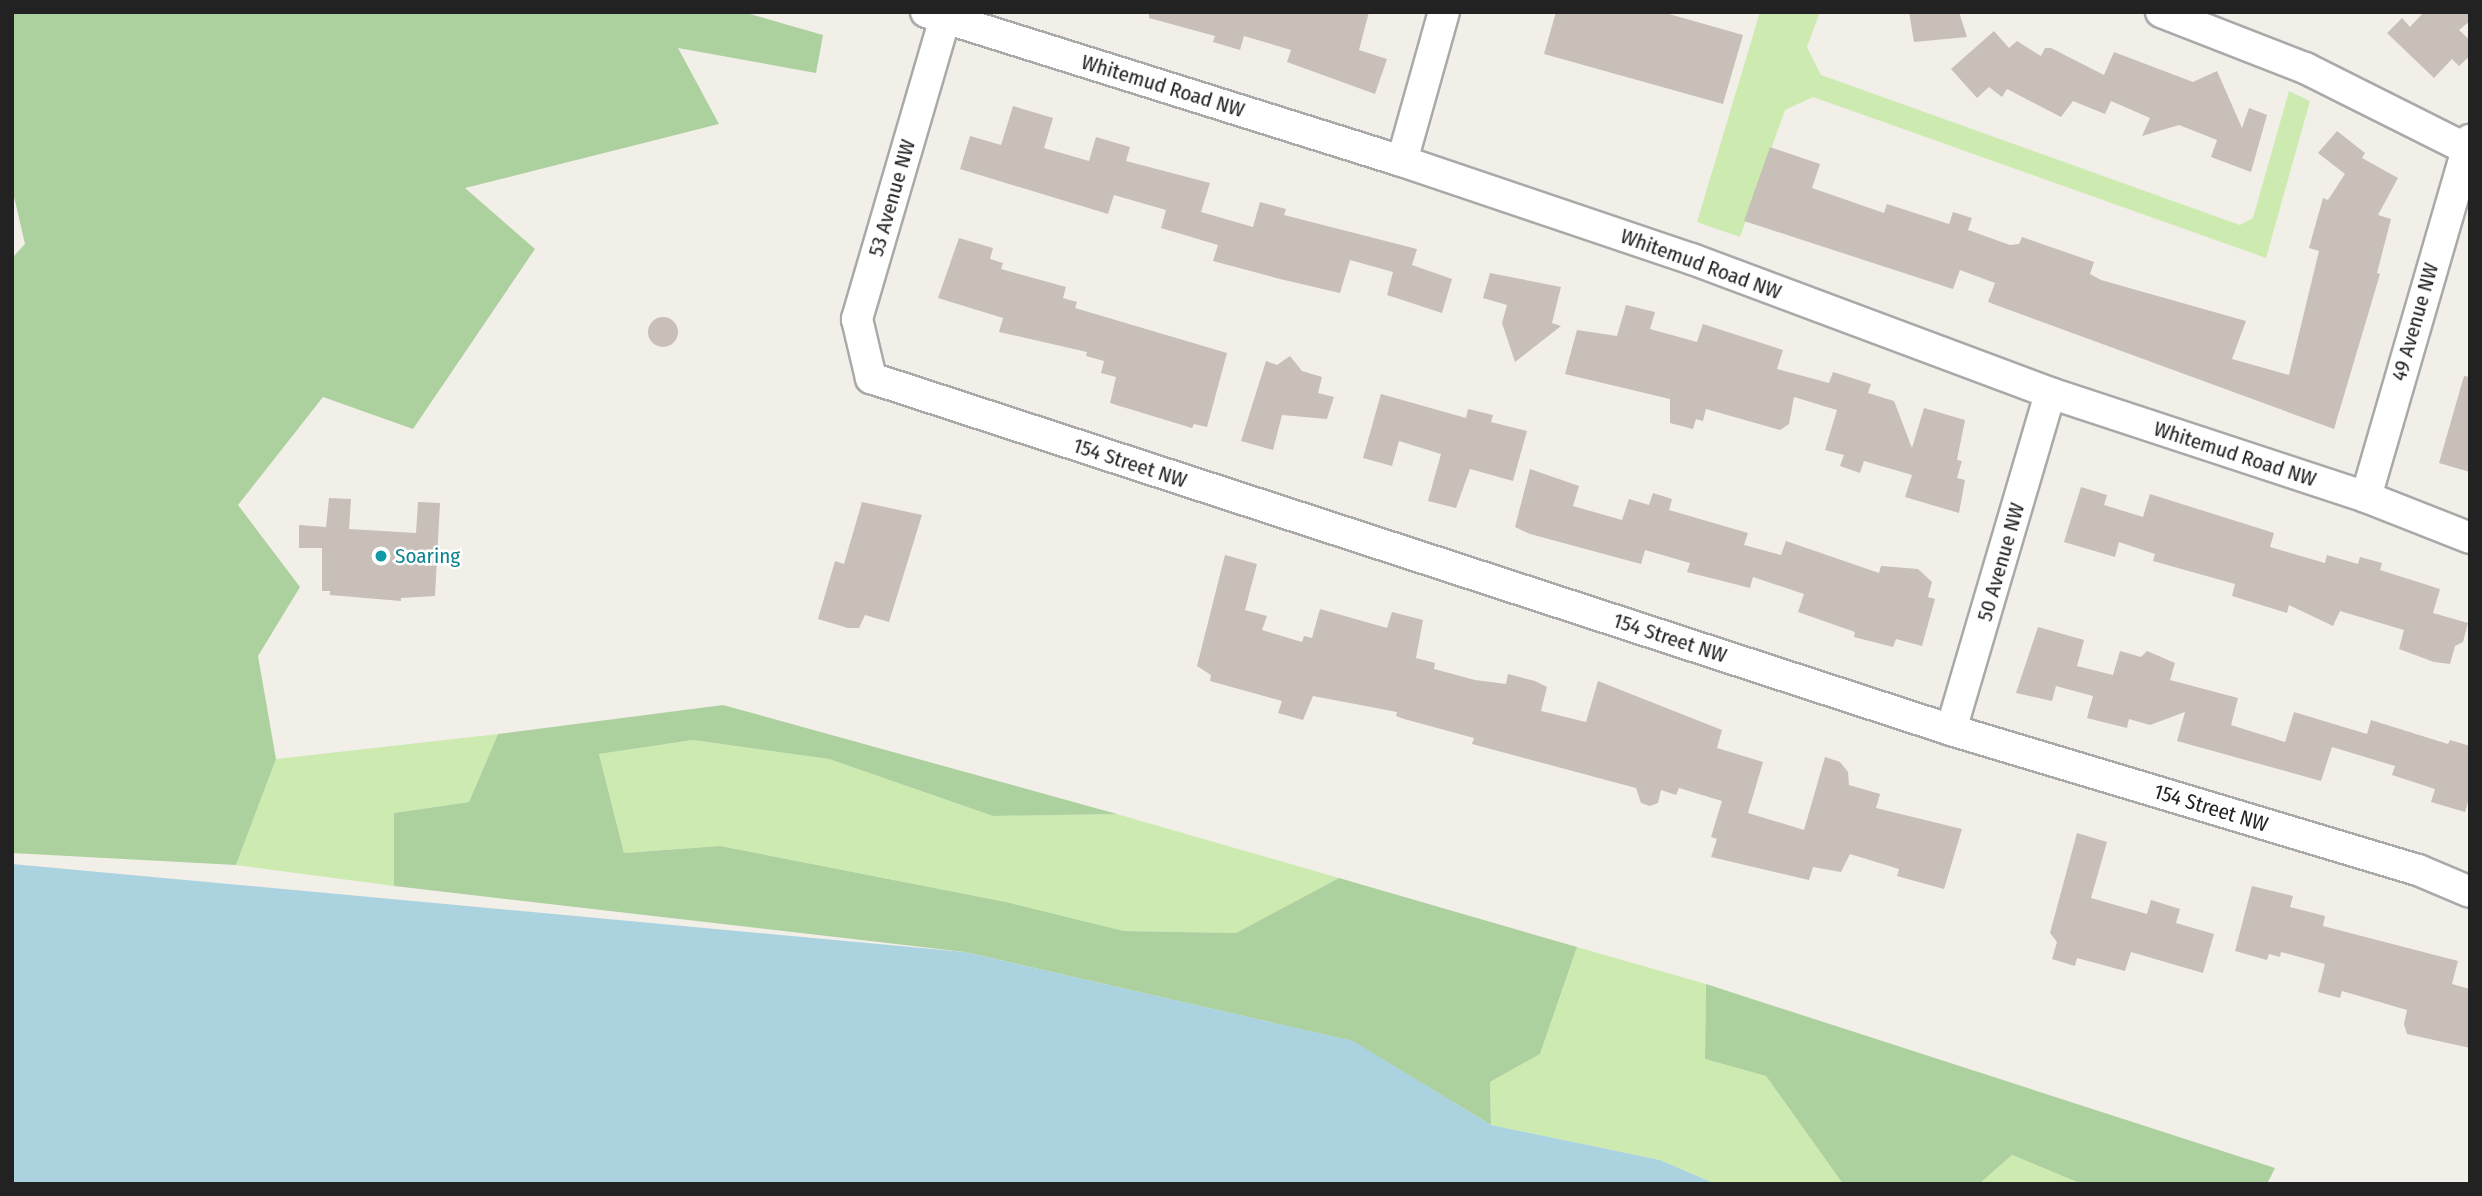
<!DOCTYPE html>
<style>
body{margin:0}
#map{position:relative;width:2482px;height:1196px;overflow:hidden;background:#f2efe9;font-family:"Fira Sans Condensed",sans-serif}
div>[style]{position:absolute}
.grass>*{inset:0;background:#cdebb0}
.forest>*{inset:0;background:#add19e}
.water>*{inset:0;background:#aad3df}
.building>*{inset:0;background:#c7bfb8}
.round{border-radius:50%}
.roads{filter:drop-shadow(2px 0 #a9a9a9) drop-shadow(-2px 0 #a9a9a9) drop-shadow(0 2px #a9a9a9) drop-shadow(0 -2px #a9a9a9)}
.minor>*{height:30px;margin:-15px;padding:0 15px;transform-origin:15px;border-radius:15px;background:#fff}
.dots>*{width:19px;height:19px;translate:-50% -50%;box-sizing:border-box;border:4px solid #fff;border-radius:50%}
span{translate:-50% -50%;white-space:nowrap;text-align:center;line-height:1.15;-webkit-text-stroke:5px #fff;paint-order:stroke}
.street-label{font-size:21px;color:#222}
.culture-label{font-size:21px;color:#0d838f}
.left{translate:0 -50%;text-align:left}
.frame{position:absolute;inset:0;border:14px solid #222;pointer-events:none}
</style>
<div id="map">
<div class="grass">
<div style="clip-path:polygon(1760px 12px,1820px 12px,1807px 47px,1821px 75px,2240px 225px,2253px 218px,2289px 91px,2310px 101px,2266px 258px,1813px 97px,1785px 110px,1740px 237px,1697px 222px)"></div>
<div style="clip-path:polygon(498px 734px,469px 802px,394px 813px,394px 886px,236px 865px,276px 759px)"></div>
<div style="clip-path:polygon(693px 740px,829px 759px,993px 816px,1117px 814px,1339px 878px,1236px 933px,1124px 931px,1006px 902px,720px 846px,624px 853px,599px 754px)"></div>
<div style="clip-path:polygon(1577px 947px,1706px 984px,1705px 1059px,1766px 1076px,1843px 1184px,1716px 1184px,1660px 1160px,1491px 1125px,1490px 1082px,1540px 1054px)"></div>
<div style="clip-path:polygon(2012px 1155px,2082px 1184px,1979px 1184px)"></div>
</div>
<div class="forest">
<div style="clip-path:polygon(12px 12px,743px 12px,823px 35px,816px 73px,678px 48px,719px 124px,465px 188px,535px 249px,413px 429px,323px 397px,238px 505px,300px 587px,258px 656px,276px 759px,236px 865px,12px 853px,12px 258px,25px 244px,12px 188px)"></div>
<div style="clip-path:polygon(723px 705px,1117px 814px,993px 816px,829px 759px,693px 740px,599px 754px,624px 853px,720px 846px,1006px 902px,1124px 931px,1236px 933px,1339px 878px,1577px 947px,1540px 1054px,1490px 1082px,1491px 1125px,1352px 1041px,965px 952px,394px 886px,394px 813px,469px 802px,498px 734px)"></div>
<div style="clip-path:polygon(1706px 984px,2275px 1168px,2267px 1184px,2082px 1184px,2012px 1155px,1979px 1184px,1843px 1184px,1766px 1076px,1705px 1059px)"></div>
</div>
<div class="water">
<div style="clip-path:polygon(12px 864px,965px 952px,1353px 1041px,1491px 1125px,1660px 1160px,1716px 1184px,12px 1184px)"></div>
</div>
<div class="building">
<div style="clip-path:polygon(1149px 12px,1369px 12px,1359px 50px,1387px 59px,1375px 94px,1287px 62px,1291px 50px,1244px 36px,1240px 50px,1213px 42px,1215px 36px,1149px 18px)"></div>
<div style="clip-path:polygon(1556px 12px,1662px 12px,1743px 35px,1723px 104px,1544px 54px)"></div>
<div style="clip-path:polygon(1909px 12px,1959px 12px,1967px 37px,1914px 42px)"></div>
<div style="clip-path:polygon(2424px 12px,2470px 12px,2470px 21px,2459px 30px,2470px 40px,2470px 56px,2459px 66px,2452px 59px,2434px 78px,2387px 33px,2402px 18px,2410px 27px)"></div>
<div style="clip-path:polygon(1994px 31px,2009px 48px,2017px 41px,2041px 56px,2045px 48px,2051px 48px,2104px 75px,2114px 52px,2193px 82px,2217px 71px,2242px 128px,2249px 108px,2267px 115px,2251px 172px,2211px 157px,2217px 140px,2179px 125px,2142px 136px,2150px 118px,2111px 101px,2105px 114px,2073px 101px,2061px 117px,2007px 89px,2002px 97px,1989px 87px,1977px 98px,1951px 69px)"></div>
<div style="clip-path:polygon(1013px 106px,1053px 118px,1044px 148px,1089px 161px,1096px 137px,1130px 147px,1126px 161px,1210px 183px,1201px 212px,1253px 227px,1260px 202px,1286px 209px,1284px 215px,1417px 249px,1412px 265px,1452px 279px,1442px 313px,1387px 295px,1393px 272px,1350px 260px,1340px 293px,1280px 279px,1213px 261px,1218px 245px,1161px 228px,1166px 210px,1114px 195px,1108px 214px,960px 169px,970px 136px,1001px 145px)"></div>
<div style="clip-path:polygon(2337px 131px,2365px 153px,2362px 158px,2398px 178px,2378px 215px,2391px 219px,2377px 273px,2380px 274px,2334px 429px,1988px 302px,1995px 283px,1960px 270px,1953px 289px,1744px 221px,1770px 147px,1820px 164px,1812px 188px,1884px 213px,1887px 204px,1949px 224px,1953px 212px,1972px 218px,1968px 230px,2010px 245px,2019px 244px,2022px 237px,2094px 262px,2090px 274px,2101px 280px,2246px 321px,2232px 359px,2289px 375px,2319px 251px,2309px 248px,2323px 198px,2328px 200px,2345px 174px,2318px 153px)"></div>
<div style="clip-path:polygon(959px 238px,993px 248px,990px 259px,1003px 263px,1001px 269px,1066px 287px,1063px 298px,1077px 302px,1075px 308px,1227px 353px,1207px 427px,1194px 424px,1192px 428px,1110px 403px,1116px 377px,1101px 373px,1104px 361px,1086px 356px,1087px 352px,999px 332px,1003px 318px,938px 298px)"></div>
<div style="clip-path:polygon(1490px 273px,1561px 287px,1552px 323px,1561px 326px,1515px 362px,1502px 323px,1507px 305px,1483px 298px)"></div>
<div style="clip-path:polygon(1626px 305px,1655px 312px,1650px 329px,1697px 342px,1703px 324px,1783px 350px,1777px 369px,1829px 383px,1833px 372px,1871px 384px,1868px 393px,1894px 401px,1912px 448px,1924px 408px,1965px 420px,1957px 460px,1962px 461px,1957px 478px,1965px 480px,1959px 513px,1905px 497px,1912px 475px,1864px 461px,1860px 473px,1840px 466px,1844px 455px,1825px 450px,1837px 410px,1794px 397px,1789px 424px,1780px 430px,1706px 409px,1703px 421px,1696px 419px,1693px 429px,1670px 423px,1670px 399px,1565px 374px,1577px 330px,1617px 336px)"></div>
<div class="round" style="left:648px;top:317px;width:30px;height:30px"></div>
<div style="clip-path:polygon(1290px 356px,1302px 371px,1322px 377px,1318px 393px,1334px 397px,1327px 419px,1282px 415px,1273px 450px,1241px 441px,1266px 361px,1277px 365px)"></div>
<div style="clip-path:polygon(2464px 376px,2470px 377px,2470px 472px,2439px 463px)"></div>
<div style="clip-path:polygon(1381px 394px,1466px 418px,1468px 409px,1493px 415px,1491px 422px,1527px 431px,1513px 481px,1470px 469px,1456px 508px,1428px 501px,1441px 454px,1399px 441px,1392px 466px,1363px 458px)"></div>
<div style="clip-path:polygon(1530px 469px,1579px 486px,1573px 506px,1622px 520px,1629px 499px,1649px 505px,1653px 493px,1672px 499px,1669px 510px,1748px 533px,1744px 545px,1781px 555px,1786px 541px,1879px 573px,1881px 566px,1918px 569px,1932px 582px,1928px 597px,1935px 599px,1922px 646px,1896px 639px,1893px 647px,1854px 637px,1855px 632px,1798px 612px,1804px 594px,1753px 577px,1750px 588px,1687px 572px,1690px 563px,1645px 550px,1641px 564px,1530px 534px,1515px 527px)"></div>
<div style="clip-path:polygon(2081px 487px,2107px 495px,2104px 505px,2143px 517px,2150px 494px,2274px 533px,2270px 547px,2325px 563px,2327px 555px,2358px 564px,2360px 557px,2382px 563px,2380px 570px,2440px 589px,2433px 613px,2468px 623px,2463px 642px,2455px 646px,2450px 664px,2434px 662px,2399px 649px,2404px 630px,2340px 611px,2333px 626px,2289px 605px,2287px 613px,2232px 596px,2235px 584px,2153px 561px,2155px 554px,2119px 542px,2115px 557px,2064px 542px)"></div>
<div style="clip-path:polygon(329px 498px,351px 499px,349px 529px,416px 533px,418px 502px,440px 503px,435px 596px,401px 598px,401px 601px,330px 595px,330px 591px,322px 591px,322px 548px,299px 548px,299px 525px,326px 527px)"></div>
<div style="clip-path:polygon(862px 502px,922px 515px,889px 622px,865px 615px,859px 628px,848px 628px,818px 619px,835px 561px,844px 564px)"></div>
<div style="clip-path:polygon(1225px 555px,1257px 564px,1245px 610px,1267px 616px,1262px 630px,1302px 642px,1304px 636px,1312px 638px,1320px 609px,1387px 628px,1392px 612px,1423px 620px,1416px 658px,1435px 663px,1434px 669px,1475px 680px,1506px 684px,1508px 674px,1535px 681px,1547px 687px,1541px 711px,1586px 722px,1598px 681px,1722px 730px,1717px 748px,1763px 762px,1748px 813px,1804px 830px,1825px 757px,1840px 762px,1848px 772px,1849px 785px,1880px 794px,1876px 808px,1962px 829px,1944px 889px,1897px 876px,1899px 869px,1850px 854px,1841px 872px,1813px 867px,1809px 880px,1711px 857px,1717px 839px,1711px 837px,1722px 801px,1679px 788px,1676px 795px,1661px 790px,1658px 803px,1650px 806px,1641px 803px,1636px 788px,1472px 744px,1474px 738px,1404px 719px,1396px 716px,1397px 712px,1313px 696px,1303px 720px,1278px 713px,1282px 701px,1210px 681px,1211px 675px,1197px 666px)"></div>
<div style="clip-path:polygon(2038px 627px,2084px 640px,2077px 666px,2113px 675px,2120px 651px,2141px 657px,2147px 651px,2175px 663px,2170px 680px,2238px 698px,2231px 725px,2285px 742px,2294px 712px,2367px 734px,2371px 720px,2448px 744px,2450px 740px,2470px 746px,2470px 795px,2465px 812px,2431px 802px,2435px 789px,2392px 775px,2395px 766px,2332px 747px,2321px 781px,2177px 741px,2185px 712px,2150px 725px,2129px 719px,2127px 728px,2087px 718px,2093px 696px,2056px 686px,2052px 701px,2016px 693px)"></div>
<div style="clip-path:polygon(2077px 833px,2107px 842px,2091px 898px,2147px 914px,2151px 900px,2180px 909px,2176px 923px,2214px 934px,2203px 973px,2131px 952px,2125px 971px,2077px 958px,2075px 966px,2052px 959px,2057px 942px,2050px 933px)"></div>
<div style="clip-path:polygon(2252px 886px,2293px 896px,2290px 907px,2325px 916px,2323px 926px,2458px 961px,2452px 984px,2470px 989px,2470px 1048px,2407px 1034px,2404px 1024px,2407px 1010px,2342px 991px,2340px 998px,2318px 992px,2325px 964px,2281px 952px,2280px 957px,2269px 954px,2267px 960px,2235px 951px)"></div>
</div>
<div class="roads">
<div class="minor">
<div style="left:926px;top:12px;width:499px;rotate:17.4deg"></div>
<div style="left:1402px;top:161px;width:306px;rotate:18.7deg"></div>
<div style="left:1692px;top:259px;width:382px;rotate:20.5deg"></div>
<div style="left:2050px;top:393px;width:333px;rotate:18.2deg"></div>
<div style="left:2366px;top:497px;width:112px;rotate:21.5deg"></div>
<div style="left:2161px;top:12px;width:155px;rotate:21.3deg"></div>
<div style="left:2305px;top:68px;width:179px;rotate:26.6deg"></div>
<div style="left:945px;top:18px;width:314px;rotate:106.3deg"></div>
<div style="left:857px;top:319px;width:61px;rotate:76.7deg"></div>
<div style="left:871px;top:378px;width:1136px;rotate:18.05deg"></div>
<div style="left:1951px;top:730px;width:488px;rotate:16.7deg"></div>
<div style="left:2418px;top:870px;width:56px;rotate:22.9deg"></div>
<div style="left:1402px;top:161px;width:155px;rotate:-74.3deg"></div>
<div style="left:2366px;top:497px;width:372px;rotate:-73.8deg"></div>
<div style="left:1951px;top:730px;width:351px;rotate:-73.6deg"></div>
</div>
</div>
<div class="dots">
<div style="left:381px;top:556px;background:#0f9aa8"></div>
</div>
<div class="street-label">
<span style="left:1163px;top:86px;rotate:17deg">Whitemud Road NW</span>
<span style="left:892px;top:198px;rotate:-74deg">53 Avenue NW</span>
<span style="left:1701px;top:264px;rotate:20deg">Whitemud Road NW</span>
<span style="left:2415px;top:322px;rotate:-74deg">49 Avenue NW</span>
<span style="left:2235px;top:454px;rotate:18deg">Whitemud Road NW</span>
<span style="left:1130px;top:463px;rotate:18deg">154 Street NW</span>
<span style="left:2001px;top:562px;rotate:-74deg">50 Avenue NW</span>
<span style="left:1670px;top:638px;rotate:18deg">154 Street NW</span>
<span style="left:2211px;top:808px;rotate:17deg">154 Street NW</span>
</div>
<div class="culture-label">
<span class="left" style="left:395px;top:556px">Soaring</span>
</div>
<div class="frame"></div>
</div>
